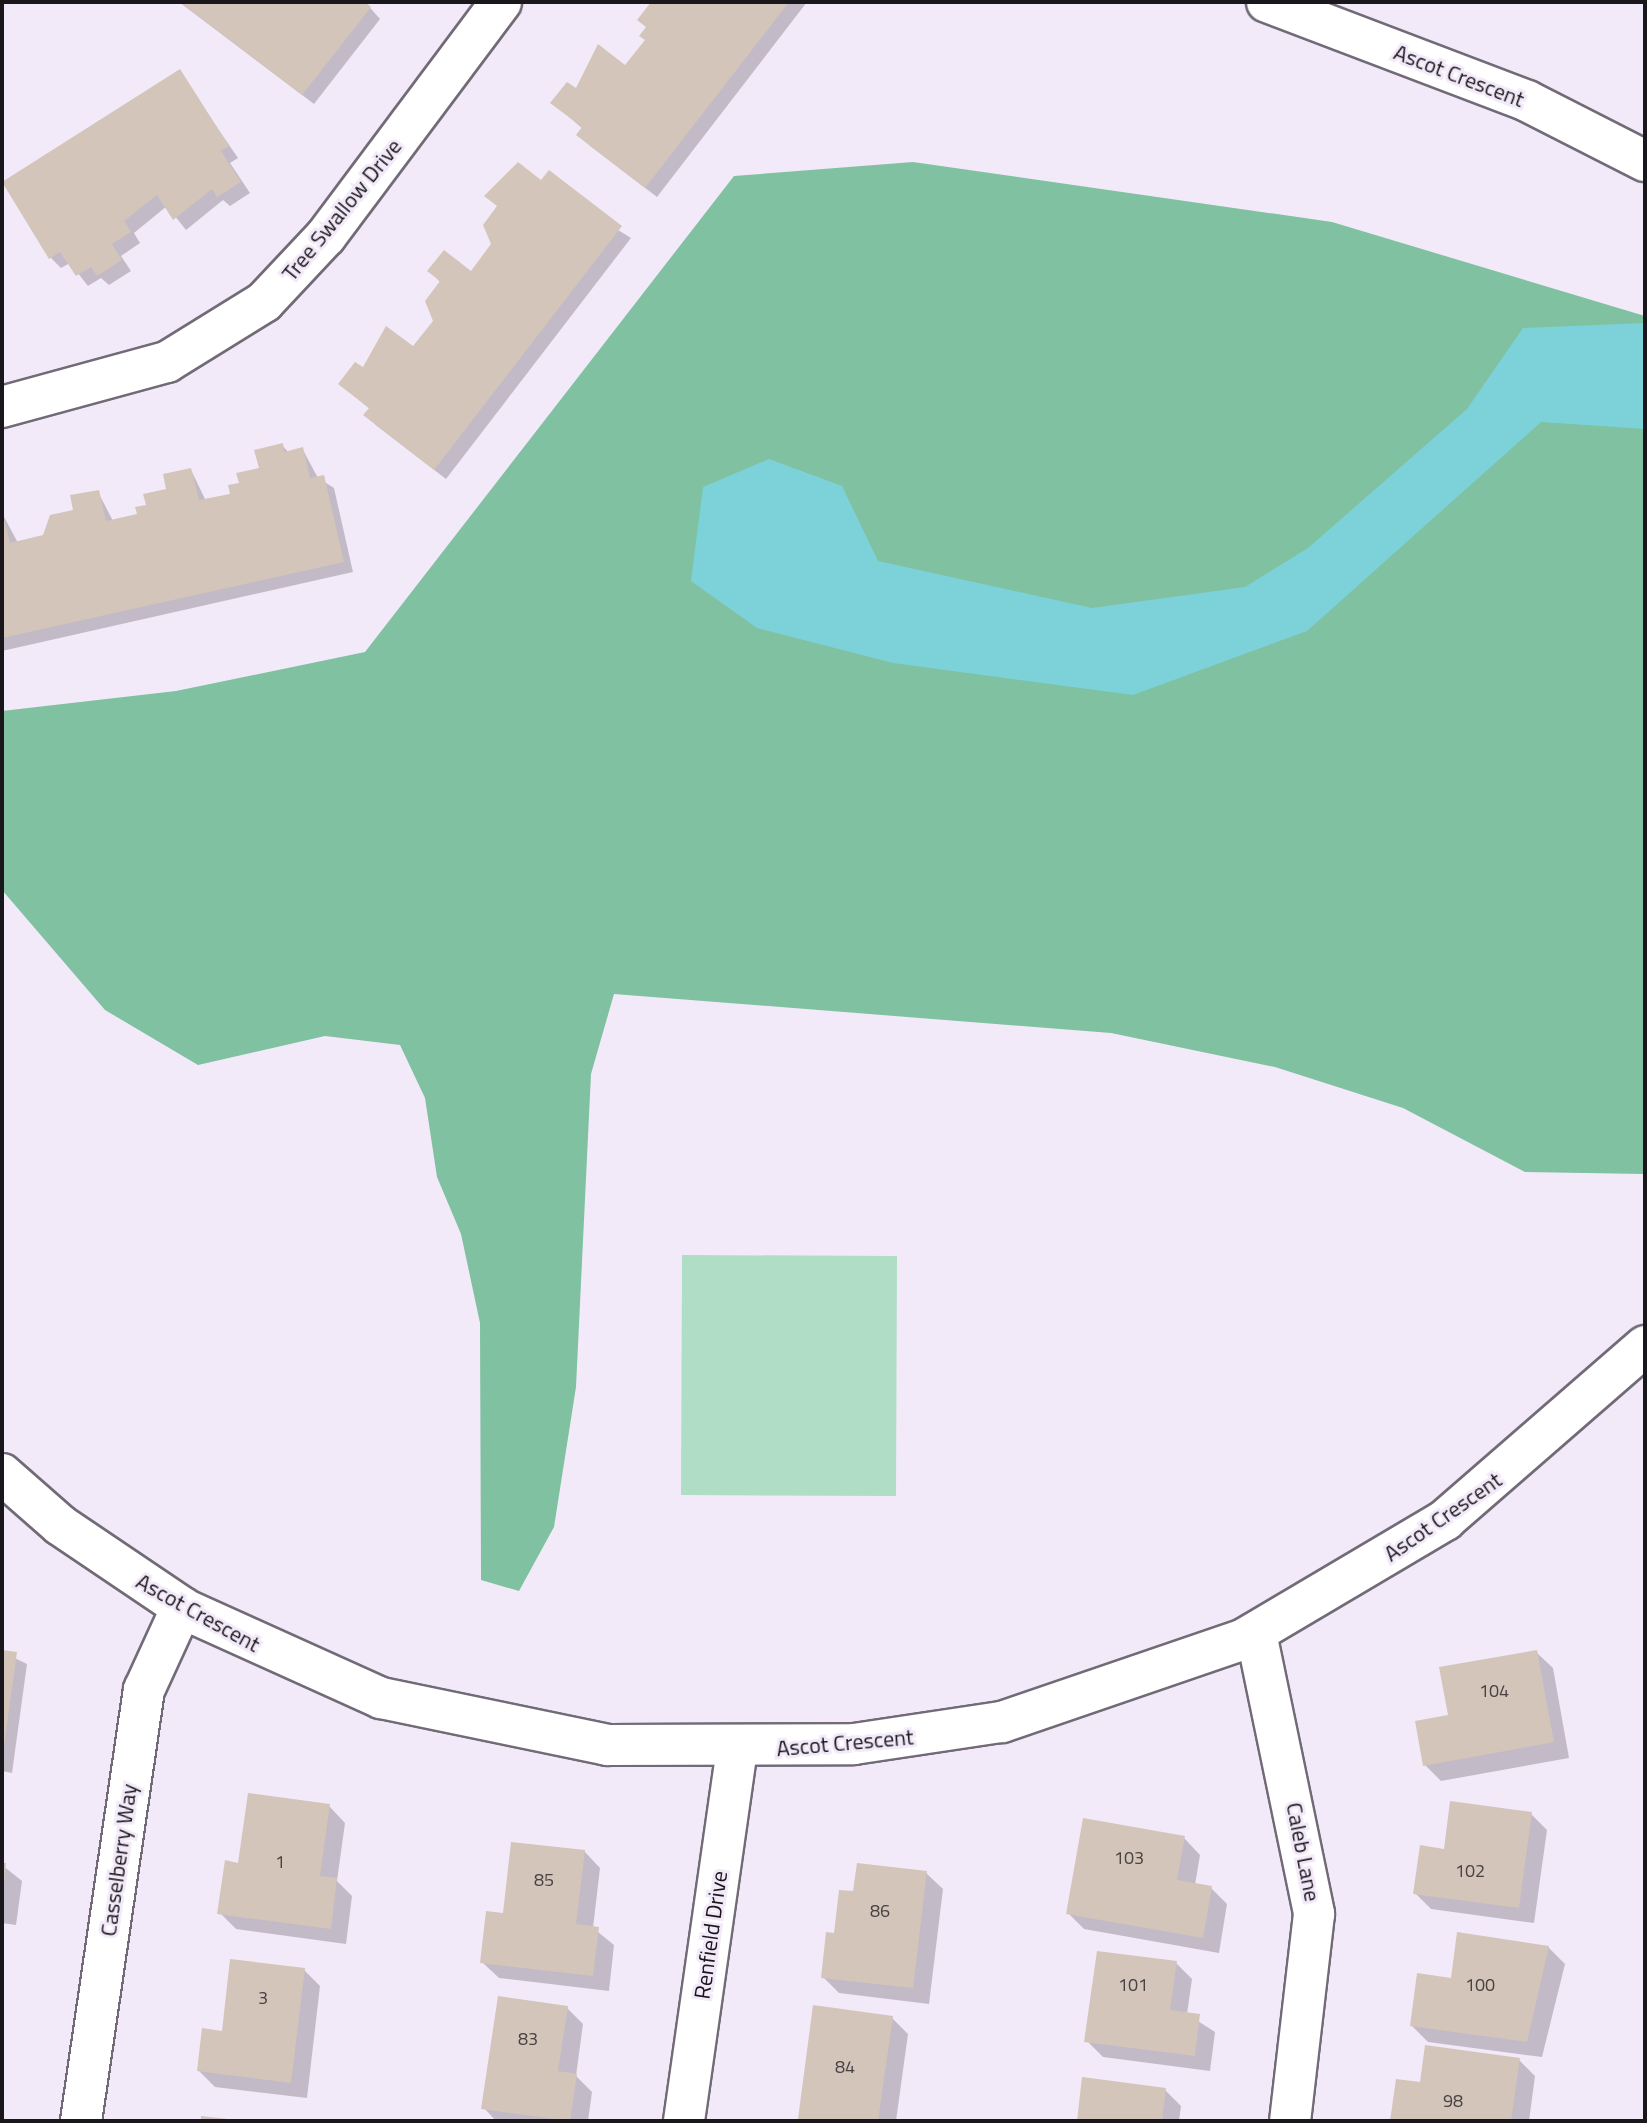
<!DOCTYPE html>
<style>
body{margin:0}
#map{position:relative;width:1647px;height:2123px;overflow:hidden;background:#f3eaf9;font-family:"Titillium Web",sans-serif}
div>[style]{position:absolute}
.green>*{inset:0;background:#afddc5}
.forest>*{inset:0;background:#7fc1a0}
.water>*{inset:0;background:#7dd2da}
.shadow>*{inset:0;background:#0003}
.building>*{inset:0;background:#d3c5ba}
.roads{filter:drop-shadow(2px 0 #726b77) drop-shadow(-2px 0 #726b77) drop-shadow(0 2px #726b77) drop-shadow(0 -2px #726b77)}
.minor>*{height:40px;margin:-20px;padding:0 20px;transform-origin:20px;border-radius:20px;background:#fff}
span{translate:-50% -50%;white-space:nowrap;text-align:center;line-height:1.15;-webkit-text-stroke:6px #f3eaf9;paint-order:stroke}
.number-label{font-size:18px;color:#484244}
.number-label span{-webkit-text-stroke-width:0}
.street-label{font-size:22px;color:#1a171c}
.frame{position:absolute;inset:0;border:4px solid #1a171c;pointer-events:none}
</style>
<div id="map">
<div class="green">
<div style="clip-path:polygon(682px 1255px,897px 1256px,896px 1496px,681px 1495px)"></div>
</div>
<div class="forest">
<div style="clip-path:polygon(913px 162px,1332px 222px,1645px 316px,1645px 1174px,1525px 1172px,1403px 1108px,1275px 1067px,1111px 1033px,614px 994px,591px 1074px,576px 1387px,554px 1527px,519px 1591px,481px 1580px,480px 1323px,461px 1234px,437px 1177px,425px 1098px,400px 1045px,325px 1036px,198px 1065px,105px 1010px,2px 890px,2px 711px,176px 691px,365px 652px,734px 176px)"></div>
</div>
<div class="water">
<div style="clip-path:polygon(1645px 323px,1645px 429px,1541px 422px,1307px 631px,1133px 695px,893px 663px,757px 628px,691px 581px,703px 487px,769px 459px,842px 486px,878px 561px,1092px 608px,1245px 587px,1308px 548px,1467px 409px,1523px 328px)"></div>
</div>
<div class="shadow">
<div style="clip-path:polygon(179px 2px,365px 2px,380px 19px,314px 104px)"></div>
<div style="clip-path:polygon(653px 2px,807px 2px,657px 197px,589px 145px,583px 129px,553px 103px,625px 68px,647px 41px)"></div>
<div style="clip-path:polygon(179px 72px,238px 158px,230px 163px,250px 193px,230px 206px,223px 200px,186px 230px,167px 206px,134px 233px,140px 243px,121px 256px,131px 271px,109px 285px,101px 278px,88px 286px,70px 263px,61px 268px,51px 258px)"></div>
<div style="clip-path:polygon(541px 182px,631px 238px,446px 479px,377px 426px,366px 415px,371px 410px,340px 384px,414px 349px,435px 321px,441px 283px,430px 271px,472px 273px)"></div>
<div style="clip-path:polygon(282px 445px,289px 453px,303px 450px,318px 478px,334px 488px,353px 572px,2px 651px,2px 513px,18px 543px,45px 537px,98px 492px,113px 521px,139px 515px,191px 470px,206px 501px,232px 495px)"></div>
<div style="clip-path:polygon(2px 1652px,27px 1664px,12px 1773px,2px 1771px)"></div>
<div style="clip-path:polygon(1536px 1652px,1553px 1668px,1569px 1758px,1441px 1781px,1425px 1765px,1450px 1717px)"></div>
<div style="clip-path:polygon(329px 1806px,345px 1823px,337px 1881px,352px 1896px,346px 1944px,236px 1929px,220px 1913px)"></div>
<div style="clip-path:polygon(1531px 1814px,1547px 1830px,1534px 1923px,1431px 1909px,1415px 1893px,1445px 1851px)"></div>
<div style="clip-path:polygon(1184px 1838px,1200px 1855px,1195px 1885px,1211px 1888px,1227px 1904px,1219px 1953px,1084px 1929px,1068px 1913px)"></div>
<div style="clip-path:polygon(584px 1851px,600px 1868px,593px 1928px,614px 1945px,609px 1991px,499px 1978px,482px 1962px,504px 1915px)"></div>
<div style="clip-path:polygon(2px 1865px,22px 1881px,16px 1925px,2px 1923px)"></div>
<div style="clip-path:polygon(926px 1873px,943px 1889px,929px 2004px,839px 1993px,823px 1977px,855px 1893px)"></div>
<div style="clip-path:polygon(1548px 1947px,1565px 1964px,1542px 2057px,1428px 2042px,1412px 2026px,1452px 1980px)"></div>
<div style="clip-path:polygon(1176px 1963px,1192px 1979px,1187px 2014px,1215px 2032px,1210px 2071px,1103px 2057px,1087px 2041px)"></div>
<div style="clip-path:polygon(304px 1970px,320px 1986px,307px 2098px,215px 2087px,199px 2071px,224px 2034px)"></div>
<div style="clip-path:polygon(567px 2008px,583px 2024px,576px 2076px,592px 2092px,588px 2121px,496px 2121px,484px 2108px)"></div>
<div style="clip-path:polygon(892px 2018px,908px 2034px,896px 2121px,803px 2121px)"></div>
<div style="clip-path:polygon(1519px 2060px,1535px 2076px,1529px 2121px,1392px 2121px,1421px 2084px)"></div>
<div style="clip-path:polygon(1165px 2090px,1181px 2106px,1179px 2121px,1079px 2121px)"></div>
</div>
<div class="building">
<div style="clip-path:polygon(180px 2px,365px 2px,371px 7px,302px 95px)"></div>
<div style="clip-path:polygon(651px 2px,789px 2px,645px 188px,576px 135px,582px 127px,550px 103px,567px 82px,576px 88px,598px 44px,625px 65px,645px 40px,639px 36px,646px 27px,637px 20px)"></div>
<div style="clip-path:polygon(180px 69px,229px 146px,221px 151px,241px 182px,217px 197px,212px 189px,173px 220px,157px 195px,124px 221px,131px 232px,112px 244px,122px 260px,97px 276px,91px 267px,76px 276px,60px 252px,49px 259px,2px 182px)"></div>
<div style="clip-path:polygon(518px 162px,541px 180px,549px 170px,622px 226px,434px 470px,363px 415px,369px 408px,338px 384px,355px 362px,363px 367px,386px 326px,413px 346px,433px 321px,425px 301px,440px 281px,427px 271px,444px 250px,471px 271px,491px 244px,483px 225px,497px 206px,484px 196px)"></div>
<div style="clip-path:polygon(283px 443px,284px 452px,303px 447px,310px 478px,324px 475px,344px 562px,2px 638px,2px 511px,10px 543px,43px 535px,50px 515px,73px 510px,70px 495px,99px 490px,106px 521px,137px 514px,135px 507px,146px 505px,143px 494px,166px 489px,163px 474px,191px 468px,199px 500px,230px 494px,228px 485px,239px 483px,236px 473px,259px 468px,254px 450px)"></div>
<div style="clip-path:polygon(2px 1650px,17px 1652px,4px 1746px,2px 1746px)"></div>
<div style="clip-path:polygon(1537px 1650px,1554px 1742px,1423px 1766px,1415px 1721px,1448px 1715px,1439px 1667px)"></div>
<div style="clip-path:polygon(248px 1793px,330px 1804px,320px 1876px,337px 1878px,331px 1929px,217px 1914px,225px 1860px,238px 1863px)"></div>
<div style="clip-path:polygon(1450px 1801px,1532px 1812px,1519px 1908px,1413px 1894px,1420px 1845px,1444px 1849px)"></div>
<div style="clip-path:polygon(1083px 1818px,1185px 1836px,1177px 1880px,1212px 1886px,1203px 1938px,1066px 1914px)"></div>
<div style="clip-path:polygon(511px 1842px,585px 1850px,576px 1924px,599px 1927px,593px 1976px,480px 1963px,486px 1911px,503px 1913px)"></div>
<div style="clip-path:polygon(2px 1863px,6px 1863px,4px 1884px,2px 1884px)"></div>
<div style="clip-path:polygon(857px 1863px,927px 1871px,913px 1988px,821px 1978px,826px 1932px,834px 1933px,839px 1890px,853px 1891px)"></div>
<div style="clip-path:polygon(1457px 1932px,1549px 1946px,1527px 2042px,1410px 2026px,1417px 1973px,1451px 1978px)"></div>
<div style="clip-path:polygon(1097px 1951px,1177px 1961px,1170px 2010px,1200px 2014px,1195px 2056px,1084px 2042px)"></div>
<div style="clip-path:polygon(230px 1959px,305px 1968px,291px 2083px,197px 2071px,202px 2028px,222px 2031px)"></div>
<div style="clip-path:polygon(498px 1996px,568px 2006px,558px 2071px,577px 2074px,570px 2121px,481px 2109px)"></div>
<div style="clip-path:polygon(813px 2005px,893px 2016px,878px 2121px,798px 2119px)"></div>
<div style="clip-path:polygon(1425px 2045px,1520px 2058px,1511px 2121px,1390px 2121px,1396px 2079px,1420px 2082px)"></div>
<div style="clip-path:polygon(1082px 2077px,1166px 2088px,1162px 2121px,1077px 2121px)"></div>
<div style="clip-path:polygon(201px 2116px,228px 2119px,228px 2121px,201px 2121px)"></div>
</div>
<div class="roads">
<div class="minor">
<div style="left:1267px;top:2px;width:278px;rotate:20.8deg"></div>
<div style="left:1527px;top:101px;width:132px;rotate:27deg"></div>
<div style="left:2px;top:407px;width:171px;rotate:-15.3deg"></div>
<div style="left:167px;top:362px;width:114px;rotate:-31.7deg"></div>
<div style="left:264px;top:302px;width:91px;rotate:-46.8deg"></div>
<div style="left:326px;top:236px;width:292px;rotate:-53.2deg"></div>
<div style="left:2px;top:1474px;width:77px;rotate:41.3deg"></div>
<div style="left:60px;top:1525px;width:152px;rotate:34deg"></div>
<div style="left:186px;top:1610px;width:214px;rotate:24.3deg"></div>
<div style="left:381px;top:1698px;width:231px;rotate:11.7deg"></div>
<div style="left:607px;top:1745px;width:247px;rotate:-0.2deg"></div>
<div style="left:854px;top:1744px;width:150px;rotate:-8.5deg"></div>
<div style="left:1002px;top:1722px;width:256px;rotate:-18.9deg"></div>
<div style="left:1244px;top:1639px;width:234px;rotate:-30.6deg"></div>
<div style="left:1445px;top:1520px;width:265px;rotate:-41deg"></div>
<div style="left:1256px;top:1633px;width:287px;rotate:78.3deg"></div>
<div style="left:1314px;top:1914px;width:208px;rotate:96.6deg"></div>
<div style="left:81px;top:2121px;width:436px;rotate:-81.7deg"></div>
<div style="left:144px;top:1690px;width:91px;rotate:-65.4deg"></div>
<div style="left:684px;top:2121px;width:376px;rotate:-81.9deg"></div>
</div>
</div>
<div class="number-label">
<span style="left:1494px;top:1691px">104</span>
<span style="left:1129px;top:1858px">103</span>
<span style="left:280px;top:1862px">1</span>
<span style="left:1470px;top:1871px">102</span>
<span style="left:544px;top:1880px">85</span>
<span style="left:880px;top:1911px">86</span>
<span style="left:1133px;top:1985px">101</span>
<span style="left:1480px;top:1985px">100</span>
<span style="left:263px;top:1998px">3</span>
<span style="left:528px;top:2039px">83</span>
<span style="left:845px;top:2067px">84</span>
<span style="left:1453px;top:2101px">98</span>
</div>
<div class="street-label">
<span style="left:1459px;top:76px;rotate:21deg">Ascot Crescent</span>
<span style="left:342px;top:210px;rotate:-51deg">Tree Swallow Drive</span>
<span style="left:1443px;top:1517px;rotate:-35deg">Ascot Crescent</span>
<span style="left:198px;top:1613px;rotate:29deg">Ascot Crescent</span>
<span style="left:845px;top:1743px;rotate:-5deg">Ascot Crescent</span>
<span style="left:1303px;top:1852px;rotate:79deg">Caleb Lane</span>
<span style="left:119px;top:1860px;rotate:-82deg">Casselberry Way</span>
<span style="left:711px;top:1935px;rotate:-82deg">Renfield Drive</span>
</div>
<div class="frame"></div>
</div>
